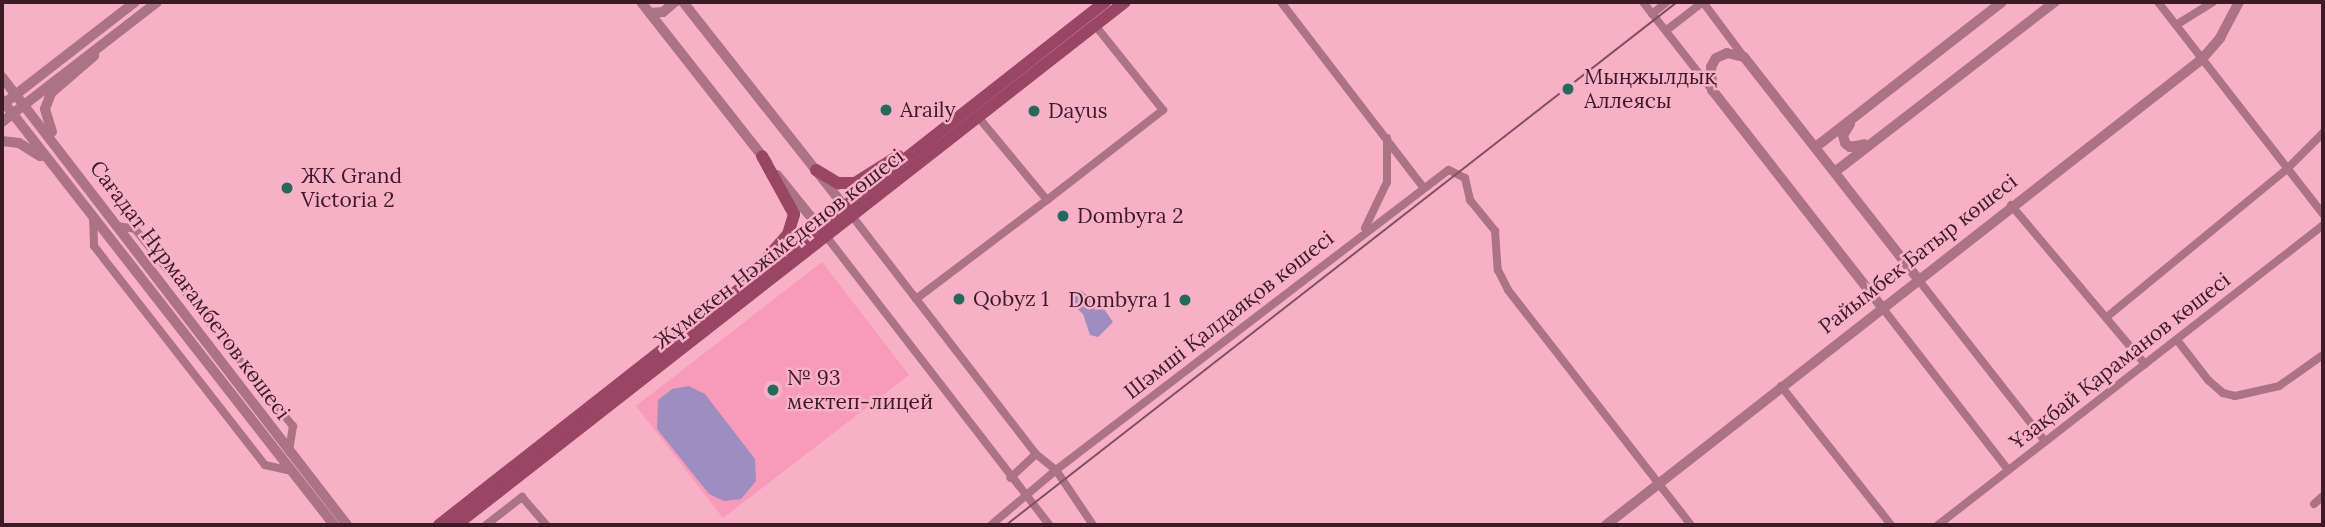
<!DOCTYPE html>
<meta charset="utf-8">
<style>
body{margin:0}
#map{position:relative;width:2325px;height:527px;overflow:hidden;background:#f7b0c6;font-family:Lora,serif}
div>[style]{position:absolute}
.built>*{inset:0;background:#f89aba}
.green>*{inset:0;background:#9d8ebf}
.minor>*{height:8px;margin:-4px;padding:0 4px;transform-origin:4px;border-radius:4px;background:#ac7285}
.tertiary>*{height:10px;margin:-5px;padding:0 5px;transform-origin:5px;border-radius:5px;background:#ac7285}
.secondary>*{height:12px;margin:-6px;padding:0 6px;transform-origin:6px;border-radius:6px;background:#994665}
.tram>*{height:2px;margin:-1px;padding:0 1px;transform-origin:1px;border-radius:1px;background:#805161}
.dots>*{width:19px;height:19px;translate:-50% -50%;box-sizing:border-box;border:4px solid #f7b0c6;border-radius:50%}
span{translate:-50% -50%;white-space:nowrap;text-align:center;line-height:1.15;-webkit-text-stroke:5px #f7b0c6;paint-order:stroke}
.poi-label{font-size:21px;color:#3c1b27}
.left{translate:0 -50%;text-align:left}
.right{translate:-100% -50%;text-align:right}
.street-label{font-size:21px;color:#3c1b27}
.frame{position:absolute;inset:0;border:4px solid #3c1b27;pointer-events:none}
</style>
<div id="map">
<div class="built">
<div style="clip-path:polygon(822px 262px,909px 375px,723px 518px,636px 406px)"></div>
</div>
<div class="green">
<div style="clip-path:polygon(1080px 290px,1102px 306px,1113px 322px,1098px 337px,1090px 335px,1083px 314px,1071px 303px)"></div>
<div style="clip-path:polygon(689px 386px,705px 394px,755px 459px,756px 481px,741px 499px,724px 501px,709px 494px,657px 429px,658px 400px,672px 389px)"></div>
</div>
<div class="minor">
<div style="left:1281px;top:2px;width:232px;rotate:52.5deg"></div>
<div style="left:1643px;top:2px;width:112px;rotate:51.9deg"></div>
<div style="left:1703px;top:2px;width:69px;rotate:53.3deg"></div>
<div style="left:2158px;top:2px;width:269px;rotate:52.1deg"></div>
<div style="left:1652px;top:14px;width:19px;rotate:-39deg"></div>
<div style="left:2176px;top:25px;width:44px;rotate:-31.9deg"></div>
<div style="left:1668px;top:29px;width:44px;rotate:-37.6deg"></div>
<div style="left:1047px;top:200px;width:147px;rotate:-37.8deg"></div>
<div style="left:1163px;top:110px;width:109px;rotate:-128.7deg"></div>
<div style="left:2011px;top:205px;width:208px;rotate:49.9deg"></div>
<div style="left:93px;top:216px;width:30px;rotate:88deg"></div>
<div style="left:94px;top:246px;width:16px;rotate:52deg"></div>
<div style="left:104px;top:259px;width:261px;rotate:52deg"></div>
<div style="left:265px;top:465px;width:23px;rotate:13deg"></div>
<div style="left:852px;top:216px;width:301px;rotate:52.3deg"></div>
<div style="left:1036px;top:454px;width:35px;rotate:137deg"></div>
<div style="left:117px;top:226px;width:18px;rotate:9deg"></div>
<div style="left:135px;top:229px;width:253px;rotate:51.3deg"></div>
<div style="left:293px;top:426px;width:26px;rotate:99deg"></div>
<div style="left:1365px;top:228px;width:51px;rotate:-64.4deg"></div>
<div style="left:1387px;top:182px;width:44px;rotate:-90deg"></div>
<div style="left:826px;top:236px;width:365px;rotate:52.3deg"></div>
<div style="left:1917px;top:278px;width:207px;rotate:51.9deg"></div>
<div style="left:916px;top:299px;width:164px;rotate:-37.1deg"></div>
<div style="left:1047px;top:200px;width:107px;rotate:-129.7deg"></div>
<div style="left:1881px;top:306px;width:207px;rotate:52.2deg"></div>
<div style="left:2108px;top:316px;width:232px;rotate:-39.4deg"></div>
<div style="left:2287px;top:169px;width:51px;rotate:-45deg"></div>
<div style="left:2177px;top:340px;width:51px;rotate:52.2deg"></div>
<div style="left:2208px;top:380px;width:20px;rotate:41deg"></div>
<div style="left:2223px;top:393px;width:12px;rotate:14deg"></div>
<div style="left:2235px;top:396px;width:45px;rotate:-12.8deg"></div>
<div style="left:2279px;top:386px;width:54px;rotate:-35.2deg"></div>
<div style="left:1781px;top:386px;width:177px;rotate:51.6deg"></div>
<div style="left:1036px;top:454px;width:26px;rotate:39deg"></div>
<div style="left:1056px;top:470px;width:494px;rotate:-37.4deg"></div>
<div style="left:1449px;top:170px;width:18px;rotate:27deg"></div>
<div style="left:1465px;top:178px;width:23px;rotate:77deg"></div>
<div style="left:1470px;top:200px;width:40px;rotate:51deg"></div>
<div style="left:1495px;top:231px;width:39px;rotate:86deg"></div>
<div style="left:1498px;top:270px;width:22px;rotate:63deg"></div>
<div style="left:1508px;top:290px;width:298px;rotate:52.1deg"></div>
<div style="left:2314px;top:504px;width:12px;rotate:-42deg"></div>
<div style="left:486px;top:525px;width:46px;rotate:-37.9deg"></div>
<div style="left:522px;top:497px;width:37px;rotate:49deg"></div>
<div style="left:991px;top:525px;width:85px;rotate:-40.2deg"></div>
<div style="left:1056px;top:470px;width:66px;rotate:56.1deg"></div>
<div style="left:1938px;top:525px;width:488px;rotate:-37.9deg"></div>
</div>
<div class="tertiary">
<div style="left:641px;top:2px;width:204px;rotate:51.8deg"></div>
<div style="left:683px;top:2px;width:266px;rotate:51.7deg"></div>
<div style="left:650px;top:13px;width:13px;rotate:-4deg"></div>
<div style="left:663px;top:12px;width:16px;rotate:-40deg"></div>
<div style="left:2px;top:77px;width:565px;rotate:52.4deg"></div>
<div style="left:10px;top:99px;width:158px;rotate:-37.8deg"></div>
<div style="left:2px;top:100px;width:539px;rotate:52deg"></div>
<div style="left:2px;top:122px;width:196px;rotate:-37.7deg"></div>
<div style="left:1850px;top:124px;width:13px;rotate:122deg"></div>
<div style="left:1843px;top:135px;width:8px;rotate:76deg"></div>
<div style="left:1845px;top:143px;width:6px;rotate:39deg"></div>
<div style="left:1850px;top:147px;width:15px;rotate:-11deg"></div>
<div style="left:52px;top:132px;width:24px;rotate:-107deg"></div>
<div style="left:45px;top:109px;width:17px;rotate:-69deg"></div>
<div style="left:51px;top:93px;width:57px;rotate:-40.7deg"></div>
<div style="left:2px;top:141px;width:17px;rotate:7deg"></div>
<div style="left:19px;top:143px;width:25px;rotate:32deg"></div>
<div style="left:1817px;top:146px;width:234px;rotate:-37.9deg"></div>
<div style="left:1836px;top:171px;width:277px;rotate:-37.7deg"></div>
<div style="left:777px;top:175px;width:75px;rotate:51deg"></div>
<div style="left:1881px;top:306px;width:274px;rotate:-128deg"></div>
<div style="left:1712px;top:90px;width:23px;rotate:-92deg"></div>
<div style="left:1711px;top:67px;width:10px;rotate:-61deg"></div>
<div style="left:1716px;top:58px;width:12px;rotate:-24deg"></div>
<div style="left:1727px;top:53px;width:17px;rotate:13deg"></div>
<div style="left:1744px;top:57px;width:281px;rotate:51.9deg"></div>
<div style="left:1606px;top:525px;width:757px;rotate:-38.02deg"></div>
<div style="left:2202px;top:59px;width:28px;rotate:-49deg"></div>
<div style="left:2220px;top:38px;width:41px;rotate:-62.2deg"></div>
</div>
<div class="secondary">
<div style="left:816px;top:170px;width:26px;rotate:31deg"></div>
<div style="left:838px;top:183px;width:17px"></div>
<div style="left:855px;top:183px;width:51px;rotate:-32.1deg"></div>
<div style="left:761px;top:265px;width:41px;rotate:-48.9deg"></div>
<div style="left:788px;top:234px;width:21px;rotate:-73deg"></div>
<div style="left:794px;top:214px;width:66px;rotate:-118.9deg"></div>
<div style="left:439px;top:525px;width:847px;rotate:-38.14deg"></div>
<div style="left:456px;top:525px;width:849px;rotate:-38.02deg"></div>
</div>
<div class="tram">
<div style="left:1006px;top:525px;width:851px;rotate:-37.93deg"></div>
</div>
<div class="dots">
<div style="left:1568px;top:89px;background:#24695c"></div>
<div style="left:886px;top:110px;background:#24695c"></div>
<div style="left:1034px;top:111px;background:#24695c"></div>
<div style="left:287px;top:188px;background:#24695c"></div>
<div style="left:1063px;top:216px;background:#24695c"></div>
<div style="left:959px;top:299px;background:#24695c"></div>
<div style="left:1185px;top:300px;background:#24695c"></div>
<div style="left:773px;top:390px;background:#24695c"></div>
</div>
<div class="poi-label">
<span class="left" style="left:1584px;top:89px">Мыңжылдық<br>Аллеясы</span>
<span class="left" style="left:900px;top:110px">Araily</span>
<span class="left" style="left:1048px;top:111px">Dayus</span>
<span class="left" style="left:301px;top:188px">ЖК Grand<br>Victoria 2</span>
<span class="left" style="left:1077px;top:216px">Dombyra 2</span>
<span class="left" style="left:973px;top:299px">Qobyz 1</span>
<span class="right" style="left:1171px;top:300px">Dombyra 1</span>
<span class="left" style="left:787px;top:390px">№ 93<br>мектеп-лицей</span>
</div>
<div class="street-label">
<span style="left:779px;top:249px;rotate:-38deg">Жұмекен Нәжімеденов көшесі</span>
<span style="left:1918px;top:254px;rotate:-38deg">Райымбек Батыр көшесі</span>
<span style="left:190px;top:290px;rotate:53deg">Сағадат Нұрмағамбетов көшесі</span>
<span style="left:1229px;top:315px;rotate:-38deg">Шәмші Қалдаяқов көшесі</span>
<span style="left:2120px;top:361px;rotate:-38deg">Ұзақбай Қараманов көшесі</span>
</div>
<div class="frame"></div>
</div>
